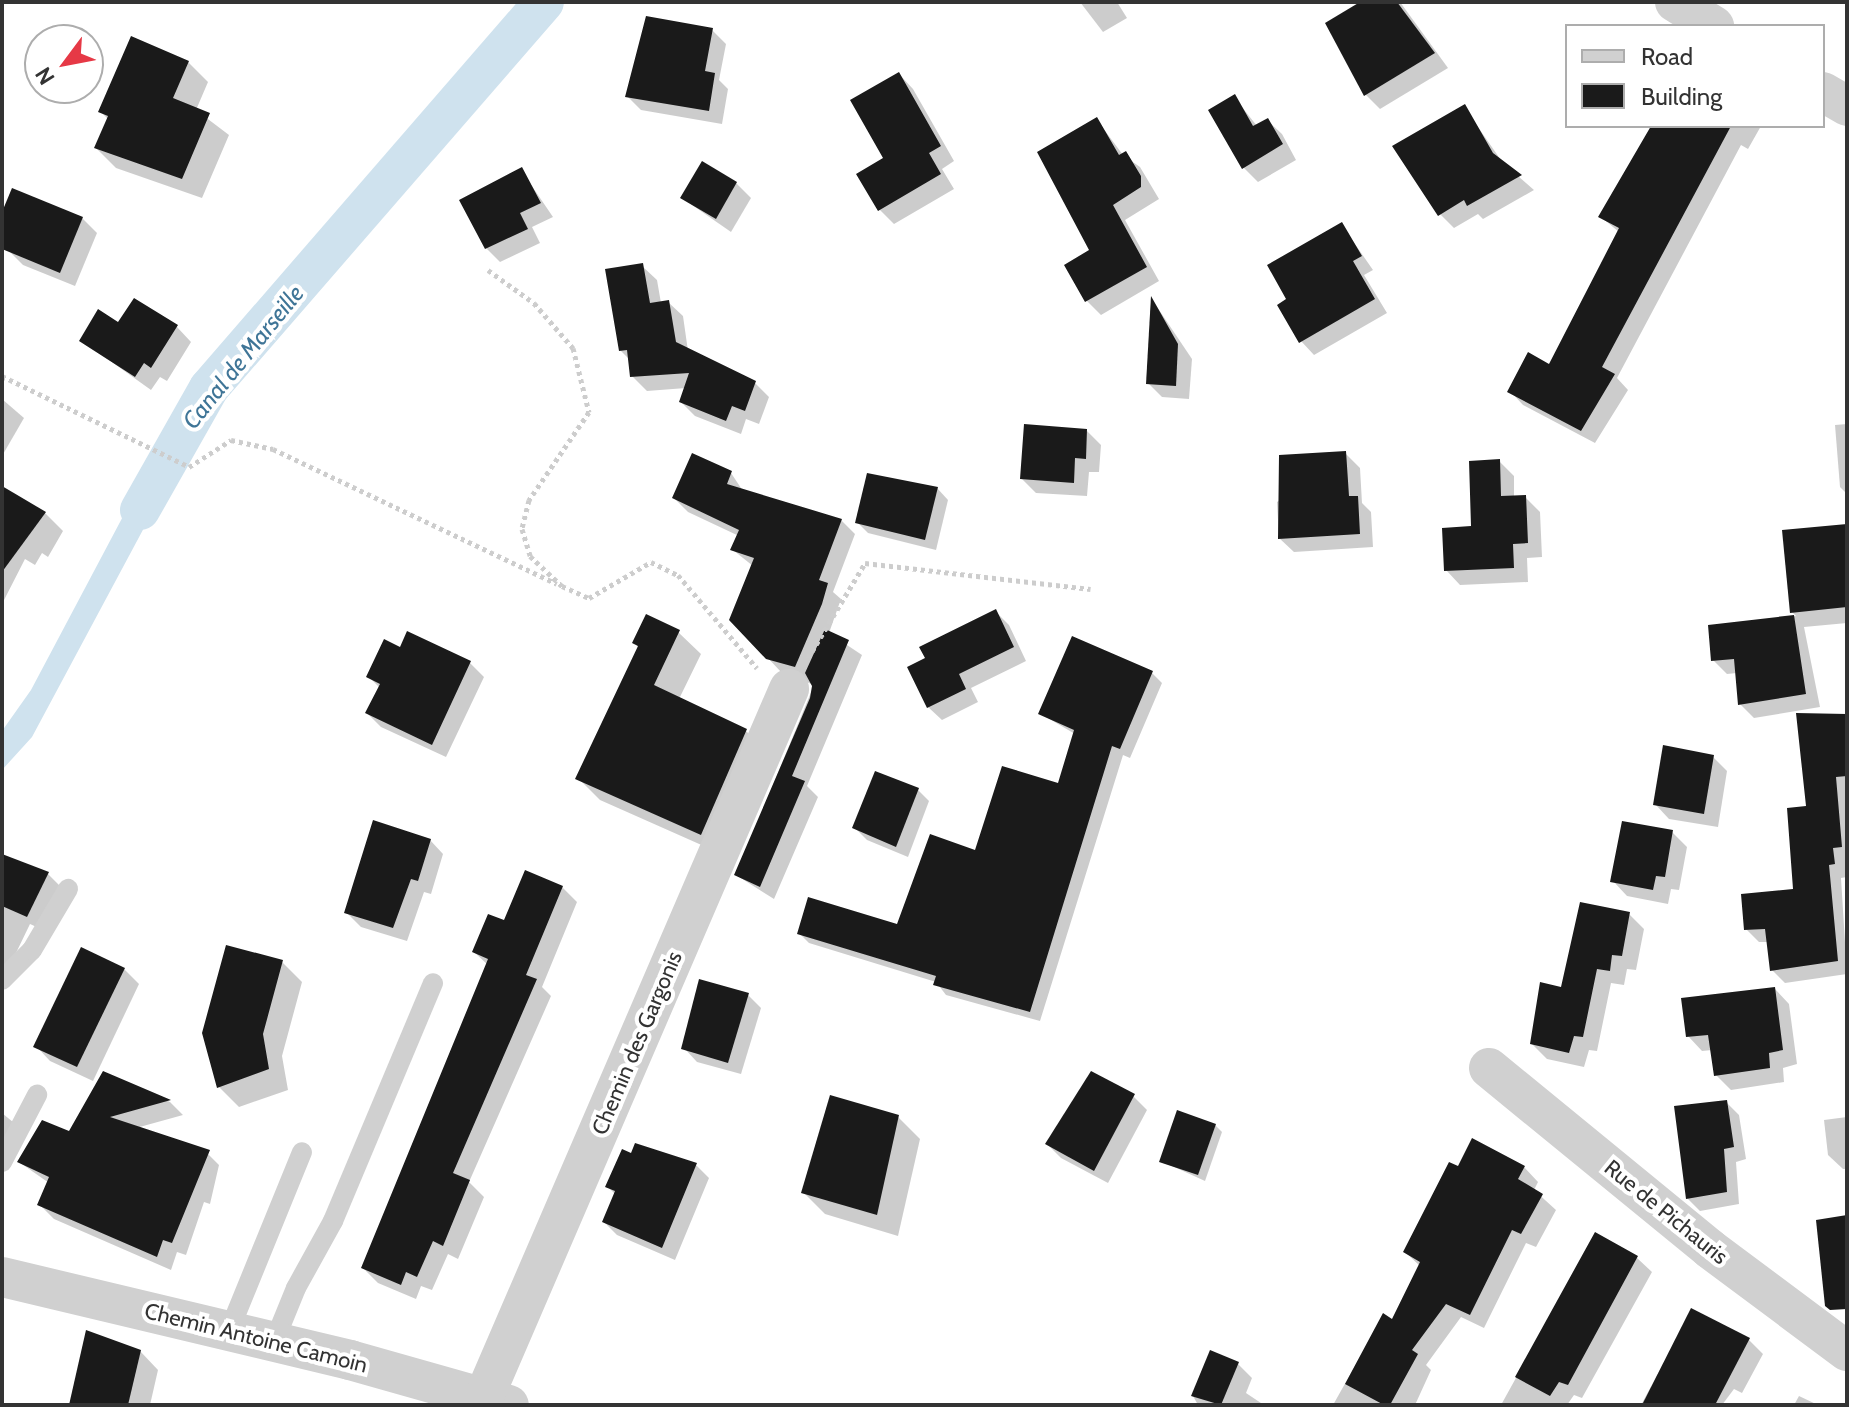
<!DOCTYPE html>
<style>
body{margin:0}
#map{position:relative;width:1849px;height:1407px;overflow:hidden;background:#fff;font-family:Cabin,sans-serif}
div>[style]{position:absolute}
.water>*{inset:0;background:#cfe2ee}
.shadow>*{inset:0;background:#0003}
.canal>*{height:40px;margin:-20px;padding:0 20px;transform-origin:20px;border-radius:20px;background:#cfe2ee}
.building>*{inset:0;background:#1a1a1a}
.path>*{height:5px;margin-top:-2.5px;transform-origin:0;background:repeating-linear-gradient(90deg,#cdcdcd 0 4px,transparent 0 8px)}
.service>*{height:20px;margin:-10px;padding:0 10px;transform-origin:10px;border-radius:10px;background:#d0d0d0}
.minor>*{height:40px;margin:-20px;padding:0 20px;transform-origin:20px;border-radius:20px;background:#d0d0d0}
span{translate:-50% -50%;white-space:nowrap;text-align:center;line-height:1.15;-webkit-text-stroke:8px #fff;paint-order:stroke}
.street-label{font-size:22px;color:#333}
.water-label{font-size:24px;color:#3f7597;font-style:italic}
.frame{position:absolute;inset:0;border:4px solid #333;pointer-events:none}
.legend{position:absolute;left:1565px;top:24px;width:260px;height:104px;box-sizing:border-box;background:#fff;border:2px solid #adadad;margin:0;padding:10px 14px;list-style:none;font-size:24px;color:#333}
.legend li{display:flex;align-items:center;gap:16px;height:40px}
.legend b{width:40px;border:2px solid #adadad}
.north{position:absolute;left:24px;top:24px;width:80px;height:80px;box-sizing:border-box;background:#fff;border:2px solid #adadad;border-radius:50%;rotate:238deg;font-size:22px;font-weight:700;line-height:32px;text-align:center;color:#333}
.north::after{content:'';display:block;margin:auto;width:28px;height:36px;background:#e63946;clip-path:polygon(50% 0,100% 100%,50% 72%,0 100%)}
</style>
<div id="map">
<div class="water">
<div style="clip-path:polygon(155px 456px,175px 470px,32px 737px,2px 770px,2px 731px,31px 690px)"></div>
</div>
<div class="shadow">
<div style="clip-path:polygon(1080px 2px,1117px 2px,1127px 18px,1103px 32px)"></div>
<div style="clip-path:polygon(1363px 2px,1400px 2px,1448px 68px,1380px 109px,1366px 95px)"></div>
<div style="clip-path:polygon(712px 30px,726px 44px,719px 80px,728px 89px,722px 124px,641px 110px,627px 96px)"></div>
<div style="clip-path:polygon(188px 62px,208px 82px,196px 110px,229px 135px,202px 198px,116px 168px,96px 148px,108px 119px,101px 112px)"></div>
<div style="clip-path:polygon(899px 74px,913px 89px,954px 161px,942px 169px,954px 189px,894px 224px,879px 209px)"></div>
<div style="clip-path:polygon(1234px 97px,1257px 126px,1267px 120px,1282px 134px,1296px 160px,1258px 182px,1244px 168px,1211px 111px)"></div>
<div style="clip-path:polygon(1464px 107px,1503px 163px,1534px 190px,1483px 219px,1478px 214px,1454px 228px,1440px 214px)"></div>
<div style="clip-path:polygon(1097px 120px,1123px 155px,1140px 167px,1159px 199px,1125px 220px,1159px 281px,1101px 315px,1087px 301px)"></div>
<div style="clip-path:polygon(1653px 126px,1761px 126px,1748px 149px,1741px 145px,1617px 378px,1628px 390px,1595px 443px,1523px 405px,1510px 391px,1550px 366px,1619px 232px,1601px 217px)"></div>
<div style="clip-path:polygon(521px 170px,553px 217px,532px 227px,540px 243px,500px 262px,486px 248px)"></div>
<div style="clip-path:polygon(736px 183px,751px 198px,731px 232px,682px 198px)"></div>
<div style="clip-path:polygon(2px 217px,82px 218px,97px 233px,75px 286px,23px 265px,2px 244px)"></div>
<div style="clip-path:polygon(1341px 224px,1373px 270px,1364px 275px,1387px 313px,1314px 355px,1301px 341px,1289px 300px)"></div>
<div style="clip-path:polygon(642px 266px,657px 280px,661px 303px,668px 302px,683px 316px,688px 351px,755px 383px,769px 397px,759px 424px,746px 419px,741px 434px,695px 416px,681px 402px,686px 388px,647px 391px,632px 376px,630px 360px,620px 350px)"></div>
<div style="clip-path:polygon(1153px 301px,1192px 359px,1189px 399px,1162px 397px,1148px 383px)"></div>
<div style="clip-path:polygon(119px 325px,177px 327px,191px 342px,167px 381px,160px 377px,151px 390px,81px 340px)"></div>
<div style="clip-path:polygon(2px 399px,24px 418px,2px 456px)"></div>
<div style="clip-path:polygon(1847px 424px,1847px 494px,1840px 487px,1835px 425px)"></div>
<div style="clip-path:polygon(1087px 431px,1101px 445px,1099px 472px,1089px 472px,1087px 496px,1036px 493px,1022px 479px)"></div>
<div style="clip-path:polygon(1345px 453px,1360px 468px,1362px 503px,1371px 512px,1373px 547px,1294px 552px,1279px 538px,1277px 502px)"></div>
<div style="clip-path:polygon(1499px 461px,1514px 476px,1514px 498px,1525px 497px,1540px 512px,1542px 557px,1527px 558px,1528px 582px,1460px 585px,1446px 570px,1473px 528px)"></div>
<div style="clip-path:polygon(731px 473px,743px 491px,841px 520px,855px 534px,833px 592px,841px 599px,829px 633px,862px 655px,807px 786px,818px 797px,774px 899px,736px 875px,814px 685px,781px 672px,767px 657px,753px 566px,733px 550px,739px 536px,688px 512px,674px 498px)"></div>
<div style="clip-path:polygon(2px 488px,45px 513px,63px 531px,48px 557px,42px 553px,35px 565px,25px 559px,2px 604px)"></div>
<div style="clip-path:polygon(937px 488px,948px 500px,936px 550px,868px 533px,857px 522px)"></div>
<div style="clip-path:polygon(1847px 526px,1847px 623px,1804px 627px,1820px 707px,1754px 718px,1740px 704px,1737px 673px,1727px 674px,1713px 660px,1711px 627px,1796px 616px,1792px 612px)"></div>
<div style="clip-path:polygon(996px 612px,1009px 625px,1026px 661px,971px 688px,978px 702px,942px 720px,928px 707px)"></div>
<div style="clip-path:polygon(678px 632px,701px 654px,679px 699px,746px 731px,768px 753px,724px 855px,600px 800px,578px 778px,639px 648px,634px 642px)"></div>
<div style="clip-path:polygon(401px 649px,470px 663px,484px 677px,446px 757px,381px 727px,367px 713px,380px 688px,368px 676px)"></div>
<div style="clip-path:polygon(1152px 673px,1162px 683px,1130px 758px,1123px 755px,1040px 1021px,946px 995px,936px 982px,809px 943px,799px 933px,898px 926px,1059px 786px,1075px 734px,1041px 714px)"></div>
<div style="clip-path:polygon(1847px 716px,1847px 877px,1841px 878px,1847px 974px,1785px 983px,1772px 970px,1769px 942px,1759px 942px,1746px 929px,1795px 891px,1809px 808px)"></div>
<div style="clip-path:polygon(1713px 757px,1727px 771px,1718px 827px,1669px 819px,1655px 804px)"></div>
<div style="clip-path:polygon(918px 790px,929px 801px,908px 857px,867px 840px,855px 828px)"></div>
<div style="clip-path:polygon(1672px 832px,1687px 847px,1679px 890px,1671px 889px,1668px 904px,1627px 896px,1613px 881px)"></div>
<div style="clip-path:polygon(430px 840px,443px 854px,431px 894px,424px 892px,407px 941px,361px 927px,347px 913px)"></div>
<div style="clip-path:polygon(2px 856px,48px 874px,61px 887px,41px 929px,30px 924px,2px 982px)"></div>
<div style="clip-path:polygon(562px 887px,577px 902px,542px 987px,551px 996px,469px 1182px,484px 1197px,458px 1259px,448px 1254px,432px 1290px,421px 1286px,416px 1299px,378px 1283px,363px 1268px,488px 965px,474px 952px,505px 923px)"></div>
<div style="clip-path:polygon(1629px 914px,1644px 929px,1636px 970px,1627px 969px,1624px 985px,1611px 983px,1597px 1051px,1589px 1050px,1584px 1067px,1547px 1059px,1532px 1044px,1563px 989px)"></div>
<div style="clip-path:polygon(282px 962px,302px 982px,282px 1056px,288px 1090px,239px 1107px,219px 1087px)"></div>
<div style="clip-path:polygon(124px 969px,139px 984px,93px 1081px,50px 1061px,36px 1046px)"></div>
<div style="clip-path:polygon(1775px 989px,1789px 1004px,1797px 1064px,1783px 1068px,1784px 1082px,1731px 1090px,1716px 1075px,1712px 1050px,1702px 1051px,1688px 1036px)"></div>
<div style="clip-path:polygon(748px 995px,761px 1008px,741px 1074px,697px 1062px,684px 1048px)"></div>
<div style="clip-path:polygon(103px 1073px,170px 1102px,183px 1115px,136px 1128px,205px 1151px,219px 1165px,210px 1204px,204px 1202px,186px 1255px,177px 1252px,171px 1270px,54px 1219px,40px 1205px,49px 1183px,19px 1162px,70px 1134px)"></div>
<div style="clip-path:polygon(1133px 1096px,1147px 1110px,1108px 1183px,1061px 1158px,1047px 1144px)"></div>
<div style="clip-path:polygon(1726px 1102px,1739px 1115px,1746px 1159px,1736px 1162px,1739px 1204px,1700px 1211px,1687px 1198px)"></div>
<div style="clip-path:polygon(2px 1113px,25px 1132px,2px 1165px)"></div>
<div style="clip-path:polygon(898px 1117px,920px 1139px,898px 1236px,825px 1214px,803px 1192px)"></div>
<div style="clip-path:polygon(1847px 1117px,1847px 1169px,1843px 1169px,1828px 1155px,1824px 1120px)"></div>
<div style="clip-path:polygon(1215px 1125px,1222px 1132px,1205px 1181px,1161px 1161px)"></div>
<div style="clip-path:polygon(696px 1165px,709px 1178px,675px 1260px,617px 1235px,604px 1222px,616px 1195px,608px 1187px)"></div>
<div style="clip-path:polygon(1524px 1167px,1538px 1182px,1534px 1190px,1556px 1210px,1536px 1247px,1526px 1243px,1484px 1328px,1461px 1317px,1426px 1365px,1431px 1370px,1415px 1405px,1333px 1405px,1383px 1316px,1393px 1321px,1420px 1266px,1405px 1252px,1459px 1168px)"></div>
<div style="clip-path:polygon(1595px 1235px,1637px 1258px,1652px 1272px,1582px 1398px,1574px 1395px,1567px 1405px,1501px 1405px)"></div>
<div style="clip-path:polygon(1692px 1311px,1749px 1340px,1763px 1354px,1742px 1393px,1734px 1389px,1722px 1405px,1641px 1405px)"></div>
<div style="clip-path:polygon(140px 1351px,158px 1370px,150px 1405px,71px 1405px)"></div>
<div style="clip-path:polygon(1238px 1364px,1252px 1378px,1246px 1393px,1264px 1405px,1198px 1405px,1193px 1396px)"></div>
<div style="clip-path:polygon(1799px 1396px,1818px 1405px,1794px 1405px)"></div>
</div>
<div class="canal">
<div style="left:140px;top:510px;width:140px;rotate:-60.5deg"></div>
<div style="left:209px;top:388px;width:511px;rotate:-49.05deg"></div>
</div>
<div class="building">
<div style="clip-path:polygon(1360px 2px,1397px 2px,1435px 53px,1364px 96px,1325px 23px)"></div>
<div style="clip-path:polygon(646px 16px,713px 28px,705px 71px,715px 73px,709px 111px,625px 97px)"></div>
<div style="clip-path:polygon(131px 36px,189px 61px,173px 98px,210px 113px,182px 179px,94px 148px,108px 116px,98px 112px)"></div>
<div style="clip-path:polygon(899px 72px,941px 146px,929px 153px,941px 174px,878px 211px,856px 174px,883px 158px,850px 100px)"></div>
<div style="clip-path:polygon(1235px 94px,1253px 126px,1268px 118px,1283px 144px,1242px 169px,1208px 110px)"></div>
<div style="clip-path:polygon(1465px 104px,1493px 153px,1522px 175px,1467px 206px,1464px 200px,1438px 216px,1392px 146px)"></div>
<div style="clip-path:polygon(1097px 117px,1119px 155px,1126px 151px,1141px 176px,1141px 187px,1113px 205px,1147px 267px,1085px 302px,1064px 265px,1089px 250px,1037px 152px)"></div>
<div style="clip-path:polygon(1651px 126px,1731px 126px,1602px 367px,1615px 374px,1581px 431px,1507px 392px,1528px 352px,1549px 364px,1619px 228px,1598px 217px)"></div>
<div style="clip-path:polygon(702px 161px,737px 182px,716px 219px,680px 198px)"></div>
<div style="clip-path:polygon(522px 167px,541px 203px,520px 213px,528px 229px,485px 249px,459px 200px)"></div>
<div style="clip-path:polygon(12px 188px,83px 217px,60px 273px,2px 249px,2px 212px)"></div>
<div style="clip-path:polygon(1342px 222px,1362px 256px,1353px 261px,1375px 299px,1299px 343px,1277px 305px,1286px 299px,1267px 265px)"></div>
<div style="clip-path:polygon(643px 263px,650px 303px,669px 300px,676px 342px,756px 381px,745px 411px,732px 406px,726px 421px,679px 402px,689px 373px,630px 377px,627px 350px,619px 351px,605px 269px)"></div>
<div style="clip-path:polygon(1151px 296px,1178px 344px,1176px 386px,1146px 384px)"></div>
<div style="clip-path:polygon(134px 298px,178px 325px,151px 368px,144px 363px,135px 377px,79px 341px,98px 309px,118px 322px)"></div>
<div style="clip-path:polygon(1024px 424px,1087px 429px,1086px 459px,1075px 458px,1074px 483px,1020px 479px)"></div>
<div style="clip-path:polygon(1346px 451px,1349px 496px,1358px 496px,1360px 534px,1278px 539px,1279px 455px)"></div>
<div style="clip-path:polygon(692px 453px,732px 471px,727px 484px,842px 519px,819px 580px,828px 583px,822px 604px,795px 667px,766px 659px,729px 620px,754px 558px,730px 550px,739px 530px,672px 498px)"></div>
<div style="clip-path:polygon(1500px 459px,1501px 496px,1526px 495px,1528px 543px,1513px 544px,1514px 568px,1444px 571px,1442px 528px,1471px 526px,1469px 461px)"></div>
<div style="clip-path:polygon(867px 473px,938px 487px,925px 540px,855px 523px)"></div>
<div style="clip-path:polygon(2px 486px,46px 512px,2px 572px)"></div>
<div style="clip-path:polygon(1847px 524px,1847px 607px,1790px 613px,1782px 530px)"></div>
<div style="clip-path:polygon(996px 609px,1014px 647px,959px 674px,966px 689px,927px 708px,907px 667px,925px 658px,919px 647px)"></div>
<div style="clip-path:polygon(646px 614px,680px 630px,654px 685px,747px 729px,701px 835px,575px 779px,638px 646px,632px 643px)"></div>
<div style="clip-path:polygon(1794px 615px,1806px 694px,1738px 705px,1734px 659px,1711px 661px,1708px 625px)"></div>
<div style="clip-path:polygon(825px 629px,849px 640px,792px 776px,805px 781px,760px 887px,734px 875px,810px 698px,812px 686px,805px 673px)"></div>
<div style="clip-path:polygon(407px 631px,471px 661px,432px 745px,365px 713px,380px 684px,366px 677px,384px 639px,400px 647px)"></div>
<div style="clip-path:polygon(1072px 636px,1153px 671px,1120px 749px,1112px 746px,1030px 1012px,933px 985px,936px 976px,797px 934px,808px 897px,897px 924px,930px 834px,975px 850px,1002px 766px,1058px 783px,1074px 730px,1038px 714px)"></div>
<div style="clip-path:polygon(1796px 713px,1847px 714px,1847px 776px,1836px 777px,1842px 847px,1833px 848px,1835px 864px,1829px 865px,1838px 961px,1770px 971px,1765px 929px,1744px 930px,1741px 894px,1793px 889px,1787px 808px,1806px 806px)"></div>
<div style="clip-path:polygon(1663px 745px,1714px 755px,1704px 814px,1653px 805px)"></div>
<div style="clip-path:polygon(875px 771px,919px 788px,896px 847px,852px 828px)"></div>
<div style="clip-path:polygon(373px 820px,431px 839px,418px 881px,411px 879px,393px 928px,344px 913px)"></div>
<div style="clip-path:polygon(1622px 821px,1673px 830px,1665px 877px,1656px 876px,1653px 890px,1610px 882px)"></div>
<div style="clip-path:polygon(2px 854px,49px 872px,27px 917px,2px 906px)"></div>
<div style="clip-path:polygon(525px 870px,563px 886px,526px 975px,537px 979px,453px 1173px,470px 1180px,443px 1246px,433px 1241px,417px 1277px,406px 1272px,401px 1285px,361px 1268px,488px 959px,472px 952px,488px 914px,504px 920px)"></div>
<div style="clip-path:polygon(1580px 902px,1630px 912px,1622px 956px,1612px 955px,1610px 971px,1597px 969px,1583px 1037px,1574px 1036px,1569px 1053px,1530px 1044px,1540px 982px,1561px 987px)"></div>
<div style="clip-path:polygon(226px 945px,283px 960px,263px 1034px,269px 1069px,217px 1088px,202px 1033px)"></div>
<div style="clip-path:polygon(81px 947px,125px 968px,77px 1067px,33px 1047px)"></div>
<div style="clip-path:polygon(699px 979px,749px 993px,728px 1063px,681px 1049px)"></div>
<div style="clip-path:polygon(1775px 987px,1783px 1050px,1769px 1053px,1770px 1068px,1714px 1076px,1708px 1035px,1686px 1037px,1681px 998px)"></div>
<div style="clip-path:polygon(103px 1071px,171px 1100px,110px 1117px,210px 1150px,172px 1243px,163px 1240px,157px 1257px,37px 1205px,49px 1177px,17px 1162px,42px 1120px,69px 1131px)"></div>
<div style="clip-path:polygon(1091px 1071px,1135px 1094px,1094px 1171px,1045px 1144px)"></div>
<div style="clip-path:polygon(830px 1095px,899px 1115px,877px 1215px,801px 1193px)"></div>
<div style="clip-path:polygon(1727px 1100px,1734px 1147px,1724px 1149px,1727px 1192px,1686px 1199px,1674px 1106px)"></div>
<div style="clip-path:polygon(1177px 1110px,1216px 1124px,1198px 1175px,1159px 1162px)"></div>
<div style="clip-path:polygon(1472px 1138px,1525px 1166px,1518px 1179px,1543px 1194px,1521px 1234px,1512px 1230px,1470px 1315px,1446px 1304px,1412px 1350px,1418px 1354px,1390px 1405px,1384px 1405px,1345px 1384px,1383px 1313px,1392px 1319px,1420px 1262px,1403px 1252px,1449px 1162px,1458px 1166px)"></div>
<div style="clip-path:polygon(635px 1143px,697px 1163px,662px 1248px,602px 1222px,615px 1191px,605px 1187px,622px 1149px,631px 1153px)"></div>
<div style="clip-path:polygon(1847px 1215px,1847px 1309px,1830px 1310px,1825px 1306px,1816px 1220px)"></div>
<div style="clip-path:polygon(1595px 1232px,1638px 1256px,1568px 1385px,1559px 1382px,1550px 1396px,1515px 1377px)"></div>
<div style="clip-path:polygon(1691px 1308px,1750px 1338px,1715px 1405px,1642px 1405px)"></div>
<div style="clip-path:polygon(86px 1330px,141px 1350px,128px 1405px,69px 1405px)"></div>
<div style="clip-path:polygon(1210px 1350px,1239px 1362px,1221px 1405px,1191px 1396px)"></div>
</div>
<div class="path">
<div style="left:488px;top:270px;width:57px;rotate:35.7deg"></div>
<div style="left:534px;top:303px;width:60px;rotate:49.1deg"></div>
<div style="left:573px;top:348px;width:66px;rotate:76deg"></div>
<div style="left:589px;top:412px;width:107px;rotate:124.3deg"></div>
<div style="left:529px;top:500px;width:30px;rotate:104deg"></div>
<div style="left:522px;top:529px;width:28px;rotate:73deg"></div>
<div style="left:530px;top:556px;width:44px;rotate:43.2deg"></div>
<div style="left:562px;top:586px;width:30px;rotate:24deg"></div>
<div style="left:589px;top:598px;width:72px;rotate:-30.1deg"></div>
<div style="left:651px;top:562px;width:30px;rotate:26deg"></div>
<div style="left:678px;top:575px;width:122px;rotate:49.7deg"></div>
<div style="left:2px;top:376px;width:208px;rotate:25.9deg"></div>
<div style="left:189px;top:467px;width:50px;rotate:-32.7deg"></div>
<div style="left:231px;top:440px;width:43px;rotate:12.1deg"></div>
<div style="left:273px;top:449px;width:314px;rotate:25.4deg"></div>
<div style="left:808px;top:658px;width:111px;rotate:-59deg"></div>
<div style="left:865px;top:563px;width:227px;rotate:6.6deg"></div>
</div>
<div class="service">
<div style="left:2px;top:980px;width:42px;rotate:-45deg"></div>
<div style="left:32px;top:950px;width:71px;rotate:-59.5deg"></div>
<div style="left:2px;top:1162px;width:76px;rotate:-62.4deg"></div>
<div style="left:229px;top:1331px;width:193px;rotate:-67.8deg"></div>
<div style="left:274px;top:1342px;width:58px;rotate:-67.8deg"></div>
<div style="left:296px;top:1288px;width:77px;rotate:-61.1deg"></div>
<div style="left:333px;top:1221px;width:258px;rotate:-67.2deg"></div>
</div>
<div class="minor">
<div style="left:1675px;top:2px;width:46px;rotate:31.6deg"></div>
<div style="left:1823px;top:92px;width:28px;rotate:30deg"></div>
<div style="left:1489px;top:1068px;width:286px;rotate:39.3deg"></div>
<div style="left:1710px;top:1249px;width:171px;rotate:36.7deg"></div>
<div style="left:2px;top:1277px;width:358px;rotate:13.4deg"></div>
<div style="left:350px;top:1360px;width:165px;rotate:15.8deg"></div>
<div style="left:484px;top:1397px;width:771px;rotate:-66.69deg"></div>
</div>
<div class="street-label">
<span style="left:637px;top:1043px;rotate:-67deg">Chemin des Gargonis</span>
<span style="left:1666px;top:1212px;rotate:39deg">Rue de Pichauris</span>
<span style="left:256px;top:1338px;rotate:14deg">Chemin Antoine Camoin</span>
</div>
<div class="water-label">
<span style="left:243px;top:357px;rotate:-51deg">Canal de Marseille</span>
</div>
<div class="frame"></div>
<ul class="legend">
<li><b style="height:10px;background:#d0d0d0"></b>Road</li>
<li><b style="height:22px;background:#1a1a1a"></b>Building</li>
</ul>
<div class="north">N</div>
</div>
